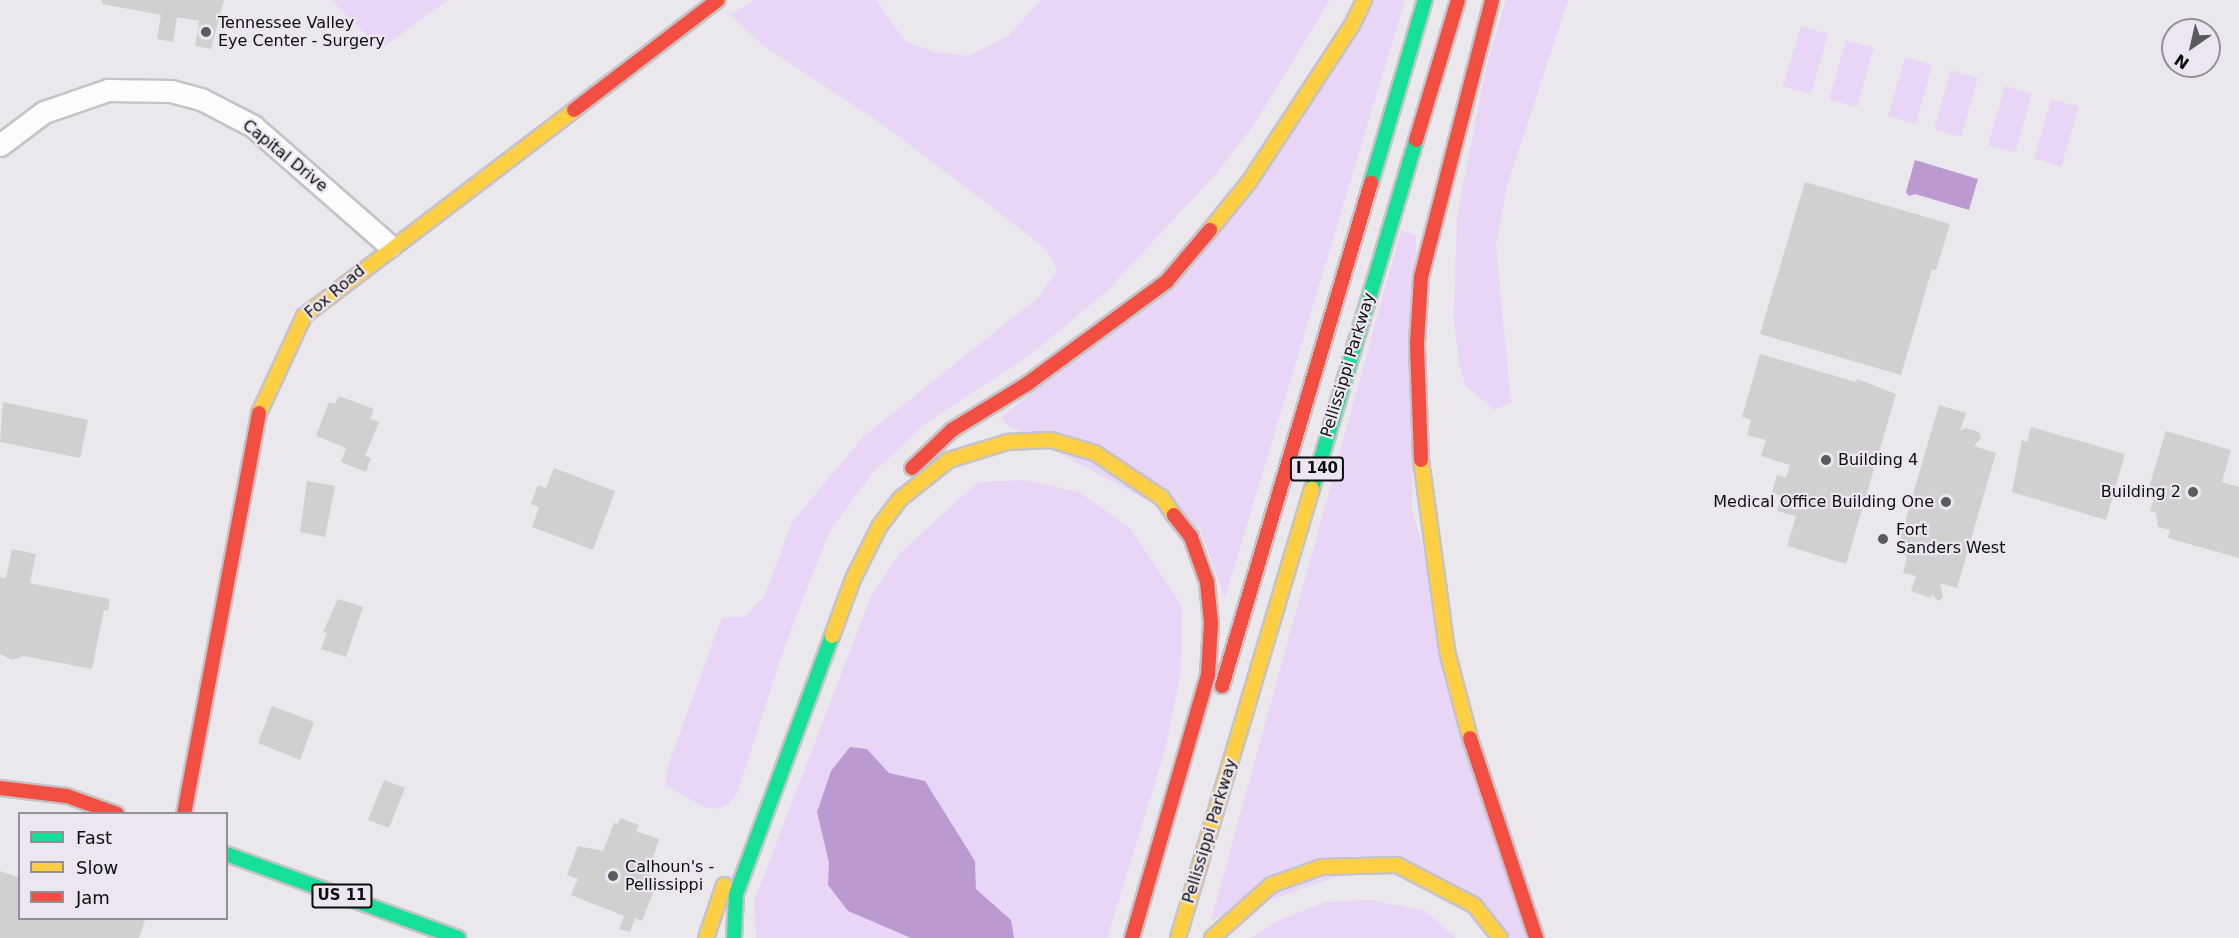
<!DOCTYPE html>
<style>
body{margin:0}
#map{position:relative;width:2239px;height:938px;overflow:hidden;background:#ebe8ed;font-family:"DejaVu Sans",sans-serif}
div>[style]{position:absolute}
.green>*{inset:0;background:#e9d6f6}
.water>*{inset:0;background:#ba9ad0}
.building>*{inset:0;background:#d1cfd0}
.roads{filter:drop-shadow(2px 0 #c6c3c7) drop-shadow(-2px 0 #c6c3c7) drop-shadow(0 2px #c6c3c7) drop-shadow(0 -2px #c6c3c7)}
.street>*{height:21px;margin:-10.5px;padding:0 10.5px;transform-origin:10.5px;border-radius:10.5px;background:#fcfcfc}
.fast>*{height:14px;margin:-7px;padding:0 7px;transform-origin:7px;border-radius:7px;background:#16e098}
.slow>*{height:14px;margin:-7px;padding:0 7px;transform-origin:7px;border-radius:7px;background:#ffcf43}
.jam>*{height:14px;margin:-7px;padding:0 7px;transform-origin:7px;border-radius:7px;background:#f24e42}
.dots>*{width:16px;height:16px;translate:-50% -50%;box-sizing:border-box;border:3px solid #ebe6ef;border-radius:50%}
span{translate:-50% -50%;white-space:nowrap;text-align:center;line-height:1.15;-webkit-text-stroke:4.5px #ebe6ef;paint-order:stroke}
.shield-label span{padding:2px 4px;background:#ebe6ef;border:2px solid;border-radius:4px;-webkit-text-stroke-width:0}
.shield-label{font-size:15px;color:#0e0d10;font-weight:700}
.poi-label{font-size:16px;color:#0e0d10}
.left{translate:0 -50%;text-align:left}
.right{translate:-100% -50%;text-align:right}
.street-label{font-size:16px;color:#0e0d10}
.legend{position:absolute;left:18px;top:812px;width:210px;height:108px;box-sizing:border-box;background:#ebe6ef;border:2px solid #938f96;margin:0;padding:8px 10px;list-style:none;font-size:18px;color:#0e0d10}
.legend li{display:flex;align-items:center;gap:12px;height:30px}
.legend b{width:30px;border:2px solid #938f96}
.north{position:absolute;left:2161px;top:18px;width:60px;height:60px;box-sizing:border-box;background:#ebe6ef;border:2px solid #938f96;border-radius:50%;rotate:214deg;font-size:16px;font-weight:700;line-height:24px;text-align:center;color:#0e0d10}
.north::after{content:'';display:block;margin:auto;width:21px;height:27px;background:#5b5a5d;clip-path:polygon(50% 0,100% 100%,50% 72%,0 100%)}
</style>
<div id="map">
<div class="green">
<div style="clip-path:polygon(331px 0,448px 0,380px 49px)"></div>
<div style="clip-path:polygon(754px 0,876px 0,905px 41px,934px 52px,969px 56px,1008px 36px,1041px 0,1330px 0,1253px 126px,1216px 174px,1107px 291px,1030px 355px,925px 424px,871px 475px,829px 532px,784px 648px,737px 794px,727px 805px,715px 809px,704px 807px,665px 785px,668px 766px,722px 617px,745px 617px,765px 595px,792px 522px,863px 437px,1040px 296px,1057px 270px,1047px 251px,1032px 238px,885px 126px,764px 46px,730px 15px)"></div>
<div style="clip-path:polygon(1365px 0,1405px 0,1225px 598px,1200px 529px,1006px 424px,1001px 417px,1179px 274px)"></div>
<div style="clip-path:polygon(1506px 0,1568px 0,1507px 186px,1496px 246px,1511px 403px,1494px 410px,1465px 385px,1459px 363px,1454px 319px,1457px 217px,1486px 67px)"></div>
<div style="clip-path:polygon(1801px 26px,1828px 34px,1811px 94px,1783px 86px)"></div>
<div style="clip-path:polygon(1846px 40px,1874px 48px,1857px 107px,1829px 99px)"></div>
<div style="clip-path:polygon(1905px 57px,1932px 65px,1916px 124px,1888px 116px)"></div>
<div style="clip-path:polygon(1951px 70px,1978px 78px,1961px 137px,1934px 129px)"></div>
<div style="clip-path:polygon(2005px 86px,2032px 94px,2015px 153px,1988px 145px)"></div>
<div style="clip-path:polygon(2051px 99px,2079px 107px,2061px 167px,2034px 158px)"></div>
<div style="clip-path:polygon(1401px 230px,1416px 235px,1412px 509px,1530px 938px,1505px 938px,1385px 860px,1211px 920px)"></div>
<div style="clip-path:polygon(1024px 480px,1079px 492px,1130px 528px,1182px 606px,1181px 672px,1164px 754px,1107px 938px,1014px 938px,1011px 920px,976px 889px,975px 861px,925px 781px,889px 773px,867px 749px,850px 747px,831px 771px,817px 812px,829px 863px,829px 885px,848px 911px,911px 938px,756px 938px,754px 901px,871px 596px,899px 554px,978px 482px)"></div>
<div style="clip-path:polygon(1371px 900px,1425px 911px,1456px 938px,1251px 938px,1277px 921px,1325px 902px)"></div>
</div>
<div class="water">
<div style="clip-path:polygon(1915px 160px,1978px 179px,1969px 210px,1915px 194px,1909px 196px,1906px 192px)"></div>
<div style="clip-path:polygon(850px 747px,867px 749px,889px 773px,925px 781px,975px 861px,976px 889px,1011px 920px,1014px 938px,911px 938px,848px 911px,828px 885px,829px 863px,817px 812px,831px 771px)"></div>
</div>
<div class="building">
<div style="clip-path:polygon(102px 0,224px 0,211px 49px,195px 46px,199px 21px,177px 17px,173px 42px,157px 39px,161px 15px,102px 4px)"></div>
<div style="clip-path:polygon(1805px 182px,1950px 224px,1936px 270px,1932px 269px,1901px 375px,1760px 334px)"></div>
<div style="clip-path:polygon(1760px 354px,1856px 382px,1857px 379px,1896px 394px,1846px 564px,1787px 546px,1796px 516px,1777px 511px,1781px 496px,1772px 492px,1777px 475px,1786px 478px,1790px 465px,1761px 456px,1766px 440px,1747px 435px,1751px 420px,1742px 417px)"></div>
<div style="clip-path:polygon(339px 396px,374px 409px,370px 419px,379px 422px,365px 456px,371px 458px,366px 472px,341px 462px,346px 448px,316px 436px,329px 402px,335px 404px)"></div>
<div style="clip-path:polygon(3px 402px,88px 420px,80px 458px,0 442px)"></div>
<div style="clip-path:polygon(1939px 405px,1966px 413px,1960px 431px,1965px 428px,1979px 432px,1981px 438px,1974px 446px,1996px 453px,1957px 588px,1940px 583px,1943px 597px,1938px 601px,1932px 594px,1931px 598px,1911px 591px,1916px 576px,1903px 573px,1907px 556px,1896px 553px)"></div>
<div style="clip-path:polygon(2031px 427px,2125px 454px,2106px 520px,2012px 492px,2022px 440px,2027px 442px)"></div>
<div style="clip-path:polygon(2166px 431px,2231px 450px,2222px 482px,2239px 487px,2239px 558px,2168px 538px,2170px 530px,2158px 527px,2156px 513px,2150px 511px,2154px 499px,2146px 497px)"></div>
<div style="clip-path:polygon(554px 468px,615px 491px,593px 550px,532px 527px,539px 507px,531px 504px,538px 485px,546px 488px)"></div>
<div style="clip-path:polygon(307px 481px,335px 486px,325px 537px,300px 532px)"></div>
<div style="clip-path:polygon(12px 549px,36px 554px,30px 583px,110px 599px,108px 611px,104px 610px,92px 669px,24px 656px,12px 660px,0 654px,0 577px,6px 578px)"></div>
<div style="clip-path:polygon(338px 599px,363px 607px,346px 657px,321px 649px,327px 633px,323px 632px)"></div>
<div style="clip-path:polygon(272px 706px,314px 722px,300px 760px,258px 743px)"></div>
<div style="clip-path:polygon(384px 780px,405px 788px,389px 828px,368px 820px)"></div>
<div style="clip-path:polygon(620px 818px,639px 825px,636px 831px,659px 839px,648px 874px,659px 878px,642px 921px,635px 918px,630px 932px,619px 929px,624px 916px,571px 895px,578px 879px,567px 875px,578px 846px,603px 851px,614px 823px,618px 824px)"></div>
<div style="clip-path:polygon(0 871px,20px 878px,20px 918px,142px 918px,145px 920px,139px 938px,0 938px)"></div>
</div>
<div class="roads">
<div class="street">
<div style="left:0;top:145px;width:55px;rotate:-36.9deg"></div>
<div style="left:44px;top:112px;width:68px;rotate:-19deg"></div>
<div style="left:108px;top:90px;width:63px;rotate:0.9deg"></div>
<div style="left:171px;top:91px;width:31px;rotate:15deg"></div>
<div style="left:201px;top:99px;width:59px;rotate:27.4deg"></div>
<div style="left:253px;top:126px;width:182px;rotate:41.2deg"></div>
</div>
<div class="fast">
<div style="left:1371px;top:183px;width:191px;rotate:-73.6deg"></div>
<div style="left:1312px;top:489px;width:364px;rotate:-73.4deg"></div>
<div style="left:226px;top:854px;width:247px;rotate:19.9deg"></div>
<div style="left:734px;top:938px;width:44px;rotate:-87.4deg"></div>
<div style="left:736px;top:894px;width:275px;rotate:-69.6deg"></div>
</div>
<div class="slow">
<div style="left:1210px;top:230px;width:62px;rotate:-50.9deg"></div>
<div style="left:1249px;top:182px;width:188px;rotate:-56.7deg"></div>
<div style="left:1352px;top:25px;width:28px;rotate:-64deg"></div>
<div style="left:259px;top:413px;width:107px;rotate:-65.1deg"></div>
<div style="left:304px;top:316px;width:340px;rotate:-37.3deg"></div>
<div style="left:1421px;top:460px;width:193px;rotate:82.2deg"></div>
<div style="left:1447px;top:651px;width:90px;rotate:75.2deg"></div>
<div style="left:832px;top:636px;width:61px;rotate:-69.8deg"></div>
<div style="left:853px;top:579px;width:58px;rotate:-63.4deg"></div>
<div style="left:879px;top:527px;width:35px;rotate:-53deg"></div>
<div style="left:900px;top:499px;width:63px;rotate:-38.5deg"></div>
<div style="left:949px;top:460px;width:62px;rotate:-17deg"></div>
<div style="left:1008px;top:442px;width:43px;rotate:-2.7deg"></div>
<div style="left:1051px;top:440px;width:46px;rotate:16.5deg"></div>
<div style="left:1095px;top:453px;width:81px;rotate:33.9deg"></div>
<div style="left:1162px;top:498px;width:21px;rotate:55deg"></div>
<div style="left:706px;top:938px;width:56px;rotate:-71.2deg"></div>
<div style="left:1178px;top:938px;width:469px;rotate:-73.4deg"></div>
<div style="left:1212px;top:938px;width:79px;rotate:-41.9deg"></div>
<div style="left:1271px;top:885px;width:53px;rotate:-19.8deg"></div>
<div style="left:1321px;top:867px;width:76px;rotate:-1.5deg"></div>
<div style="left:1397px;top:865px;width:87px;rotate:27.5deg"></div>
<div style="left:1474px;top:905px;width:42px;rotate:51.8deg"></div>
</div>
<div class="jam">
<div style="left:574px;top:110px;width:181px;rotate:-37.4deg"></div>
<div style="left:1416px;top:140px;width:146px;rotate:-73.3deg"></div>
<div style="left:1421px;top:460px;width:117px;rotate:-92deg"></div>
<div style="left:1417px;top:343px;width:66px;rotate:-86.5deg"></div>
<div style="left:1421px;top:277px;width:286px;rotate:-75.6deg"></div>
<div style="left:912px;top:468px;width:55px;rotate:-43.5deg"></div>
<div style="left:952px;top:430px;width:88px;rotate:-31.5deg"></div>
<div style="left:1027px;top:384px;width:174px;rotate:-36.3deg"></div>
<div style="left:1167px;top:281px;width:67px;rotate:-49.9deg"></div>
<div style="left:1222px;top:686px;width:525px;rotate:-73.5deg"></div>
<div style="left:1470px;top:738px;width:211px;rotate:71.7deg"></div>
<div style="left:0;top:788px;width:67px;rotate:6.8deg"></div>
<div style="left:67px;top:796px;width:53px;rotate:19.8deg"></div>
<div style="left:184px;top:814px;width:408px;rotate:-79.4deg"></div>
<div style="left:1132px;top:938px;width:274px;rotate:-73.9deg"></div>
<div style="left:1208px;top:675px;width:52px;rotate:-86.7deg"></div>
<div style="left:1211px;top:623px;width:41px;rotate:-95.6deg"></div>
<div style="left:1207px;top:582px;width:48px;rotate:-109.6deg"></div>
<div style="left:1191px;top:537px;width:28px;rotate:-128deg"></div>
</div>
</div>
<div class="dots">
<div style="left:206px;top:32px;background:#5b5a5d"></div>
<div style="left:1826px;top:460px;background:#5b5a5d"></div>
<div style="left:2193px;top:492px;background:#5b5a5d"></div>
<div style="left:1946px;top:502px;background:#5b5a5d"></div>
<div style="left:1883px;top:539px;background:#5b5a5d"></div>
<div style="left:613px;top:876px;background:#5b5a5d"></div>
</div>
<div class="shield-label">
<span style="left:1317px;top:469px">I 140</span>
<span style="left:342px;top:896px">US 11</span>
</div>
<div class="poi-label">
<span class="left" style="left:218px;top:32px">Tennessee Valley<br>Eye Center - Surgery</span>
<span class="left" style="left:1838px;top:460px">Building 4</span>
<span class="right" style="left:2181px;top:492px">Building 2</span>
<span class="right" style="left:1934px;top:502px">Medical Office Building One</span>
<span class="left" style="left:1896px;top:539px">Fort<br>Sanders West</span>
<span class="left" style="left:625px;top:876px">Calhoun's -<br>Pellissippi</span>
</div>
<div class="street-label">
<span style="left:285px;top:156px;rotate:39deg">Capital Drive</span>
<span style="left:335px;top:292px;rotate:-40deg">Fox Road</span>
<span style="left:1348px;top:365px;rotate:-73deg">Pellissippi Parkway</span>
<span style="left:1210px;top:831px;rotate:-73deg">Pellissippi Parkway</span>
</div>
<ul class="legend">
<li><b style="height:8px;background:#16e098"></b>Fast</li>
<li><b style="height:8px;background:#ffcf43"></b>Slow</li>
<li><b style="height:8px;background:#f24e42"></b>Jam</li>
</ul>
<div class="north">N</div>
</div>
